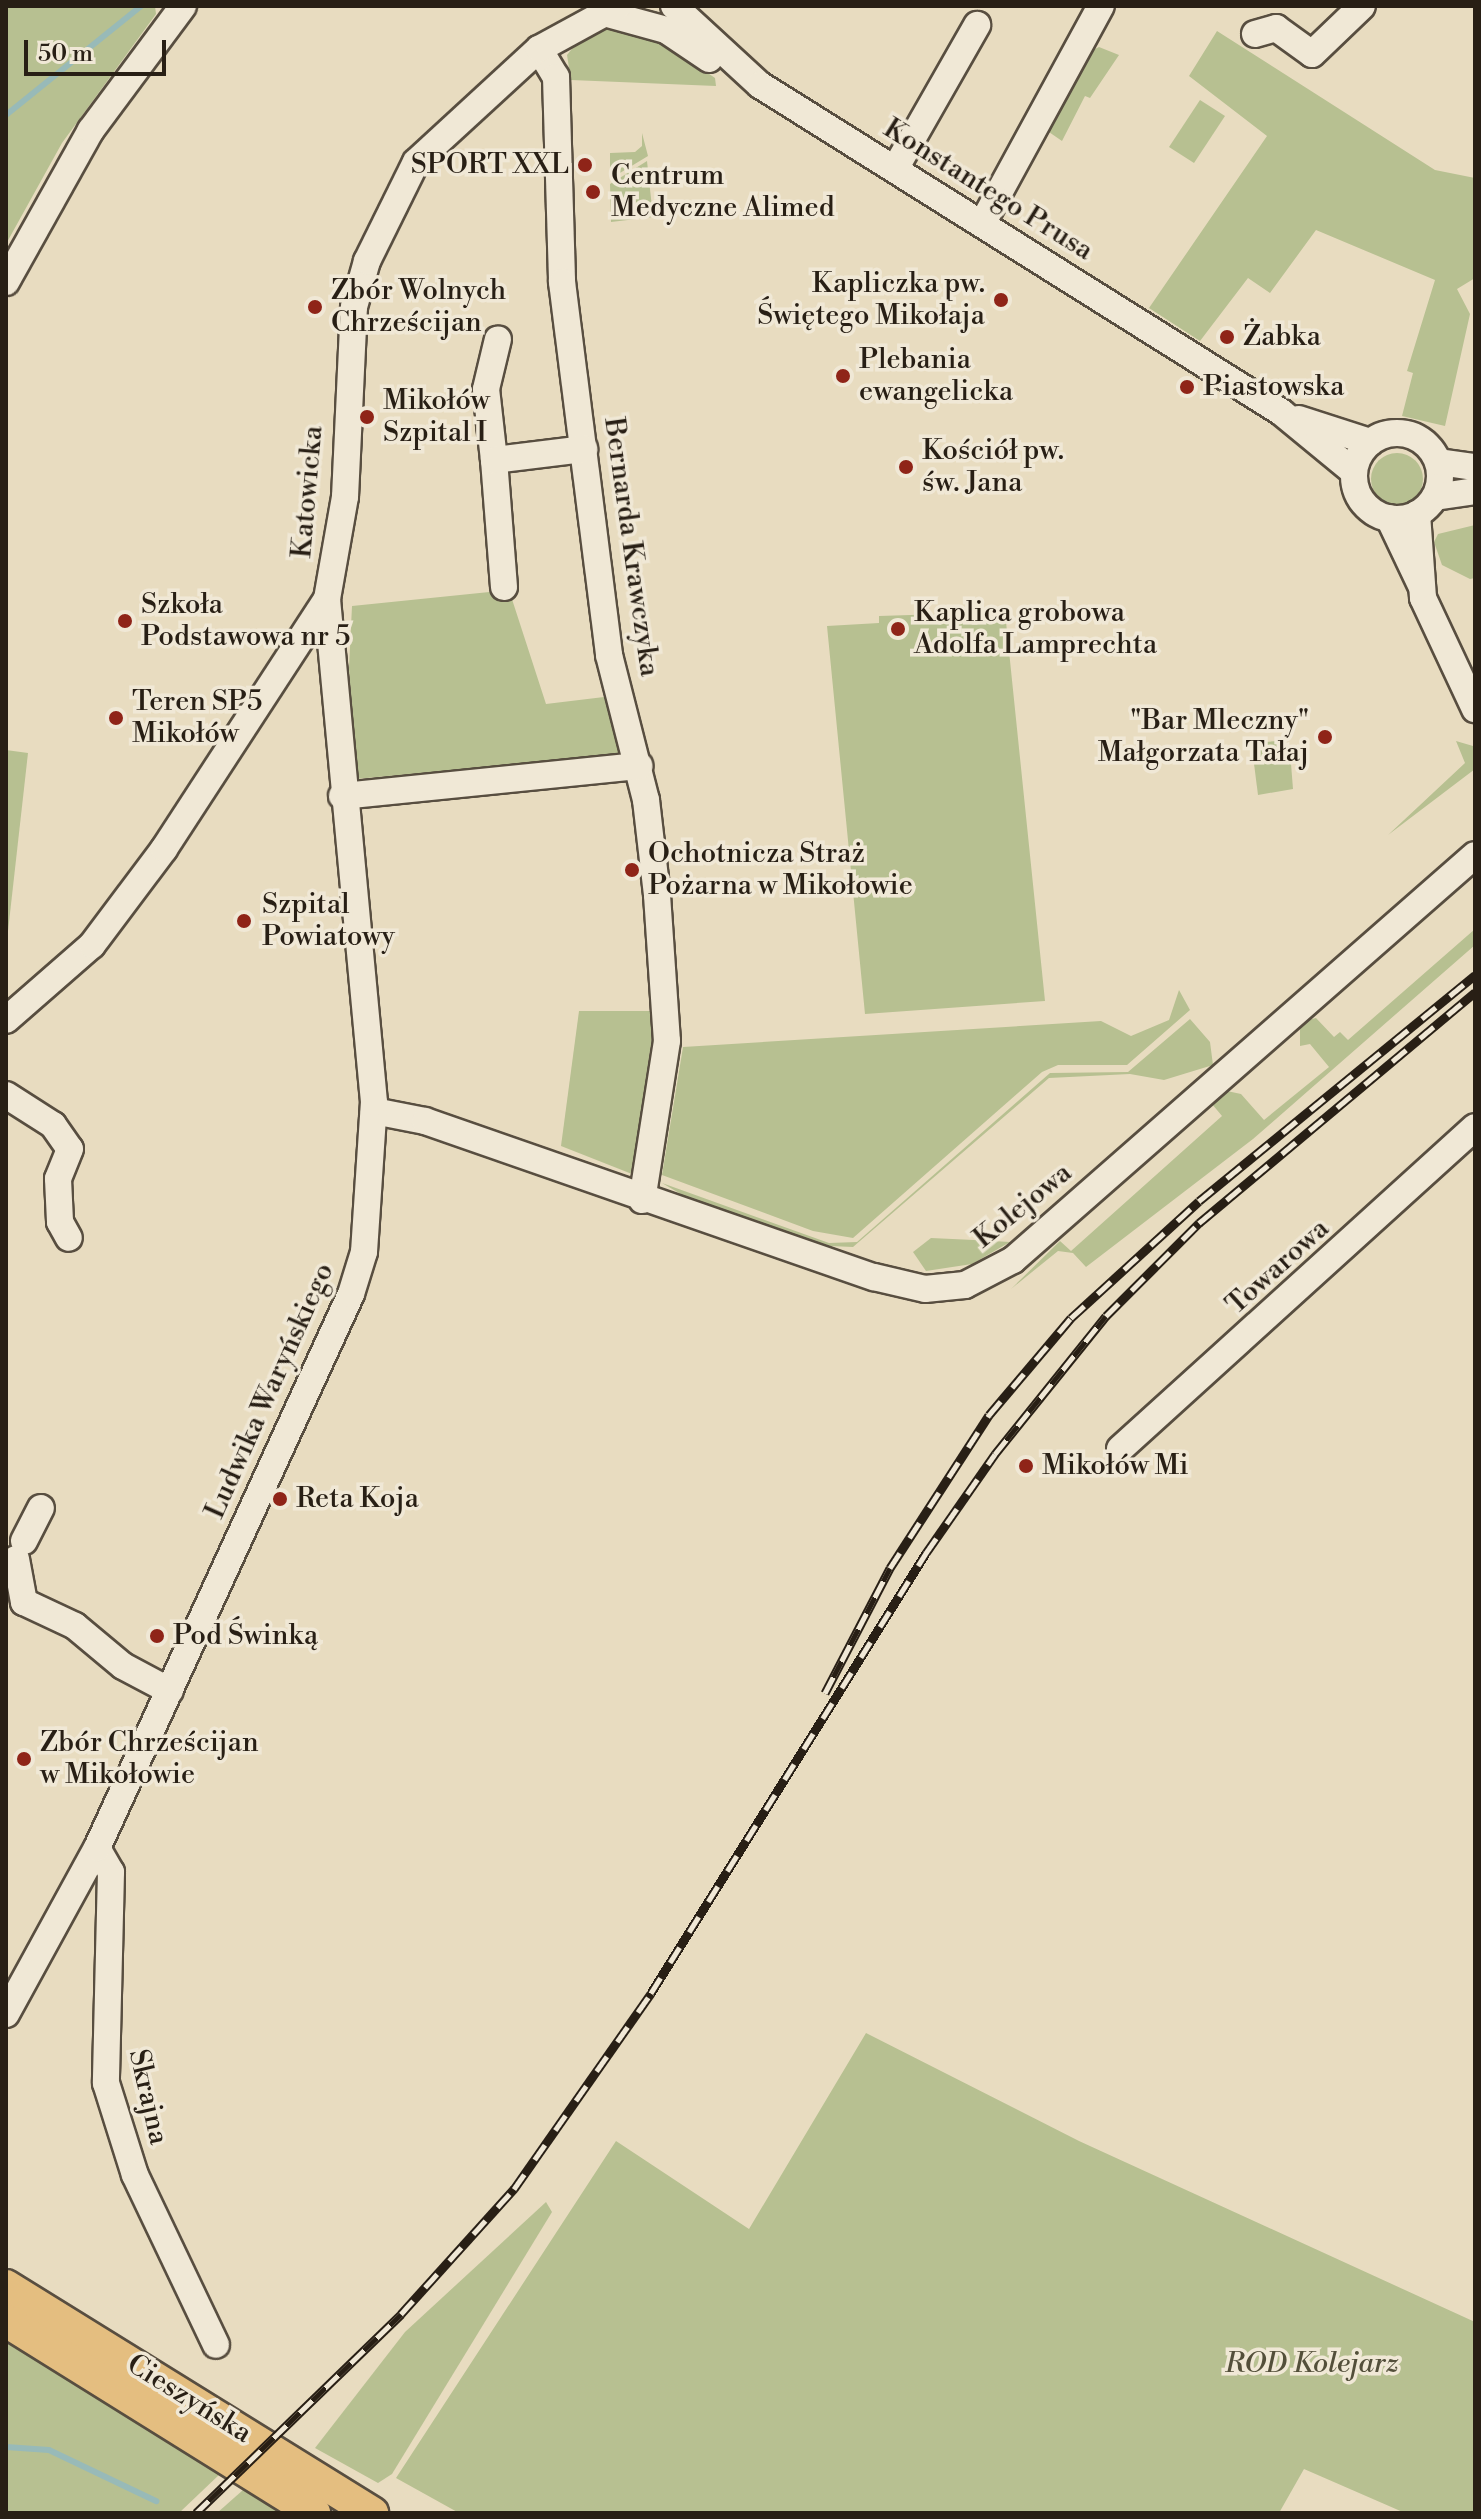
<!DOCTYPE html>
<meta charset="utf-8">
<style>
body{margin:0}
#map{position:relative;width:1481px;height:2519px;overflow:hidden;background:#e8dcc0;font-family:"Libre Bodoni",serif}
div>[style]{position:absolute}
.green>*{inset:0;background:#b7c091}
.round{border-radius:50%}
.stream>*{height:6px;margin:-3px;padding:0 3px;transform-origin:3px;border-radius:3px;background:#98bab8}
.roads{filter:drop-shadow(2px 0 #584e40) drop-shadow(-2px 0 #584e40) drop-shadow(0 2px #584e40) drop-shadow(0 -2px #584e40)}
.minor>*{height:26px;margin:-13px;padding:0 13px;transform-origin:13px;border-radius:13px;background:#f0e8d6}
.minor>.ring{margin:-13px;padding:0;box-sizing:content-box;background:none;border:26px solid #f0e8d6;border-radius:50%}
.major>*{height:32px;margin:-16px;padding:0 16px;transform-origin:16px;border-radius:16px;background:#e4be80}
.rail>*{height:9px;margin-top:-4.5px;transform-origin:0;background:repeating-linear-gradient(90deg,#f0e8d6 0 18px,#281f15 0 36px);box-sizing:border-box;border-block:2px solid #281f15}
.dots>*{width:22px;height:22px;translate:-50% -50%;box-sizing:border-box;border:4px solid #f0e8d6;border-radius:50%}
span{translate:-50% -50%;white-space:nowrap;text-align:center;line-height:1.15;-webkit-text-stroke:7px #f0e8d6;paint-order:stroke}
.poi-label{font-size:28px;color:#281f15}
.right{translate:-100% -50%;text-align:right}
.left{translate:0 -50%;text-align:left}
.street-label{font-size:28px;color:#281f15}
.park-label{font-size:28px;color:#534f3a;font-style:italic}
.frame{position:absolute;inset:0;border:8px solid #281f15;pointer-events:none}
.scale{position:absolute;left:24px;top:40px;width:142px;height:36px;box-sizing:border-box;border:4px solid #281f15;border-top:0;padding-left:10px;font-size:24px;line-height:28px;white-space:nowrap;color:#281f15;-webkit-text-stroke:6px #f0e8d6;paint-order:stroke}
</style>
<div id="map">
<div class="green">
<div style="clip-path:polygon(6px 6px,155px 6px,156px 14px,62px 143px,6px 244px)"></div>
<div style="clip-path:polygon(611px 28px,658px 39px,715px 78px,716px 86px,571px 80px,567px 55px,579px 40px)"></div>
<div style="clip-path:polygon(1217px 31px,1435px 170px,1475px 178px,1475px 278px,1457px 289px,1470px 314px,1445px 426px,1402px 416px,1413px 373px,1407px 371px,1435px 280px,1316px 230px,1270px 293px,1248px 278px,1200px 341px,1149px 308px,1267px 136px,1189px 76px)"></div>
<div style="clip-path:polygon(1099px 47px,1119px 55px,1090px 98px,1085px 96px,1062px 141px,1046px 130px,1089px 52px)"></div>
<div style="clip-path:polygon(1200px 100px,1225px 116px,1194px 163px,1169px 147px)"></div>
<div style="clip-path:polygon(642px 133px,648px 156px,610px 179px,610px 153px,635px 152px,642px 146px)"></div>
<div style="clip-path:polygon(647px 161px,653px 217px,611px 222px,610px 184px)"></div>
<div class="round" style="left:1371px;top:453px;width:52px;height:52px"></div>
<div style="clip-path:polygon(1475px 525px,1475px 578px,1470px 579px,1442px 565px,1434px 542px,1438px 534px)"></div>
<div style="clip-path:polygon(509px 590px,546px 704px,604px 697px,621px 755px,356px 779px,349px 668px,352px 606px)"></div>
<div style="clip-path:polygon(1005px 612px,1045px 1001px,865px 1014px,827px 626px,879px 623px,879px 616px)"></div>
<div style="clip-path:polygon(1278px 741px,1290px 751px,1293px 789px,1258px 795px,1253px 756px,1265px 742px)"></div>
<div style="clip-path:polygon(1456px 741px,1473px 746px,1475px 769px,1388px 835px,1465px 763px)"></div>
<div style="clip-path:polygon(6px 750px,28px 753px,6px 949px)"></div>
<div style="clip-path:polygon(1475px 929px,1475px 945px,1253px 1139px,1086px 1267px,1073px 1253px,1058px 1251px,1011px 1289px,1060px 1241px,1071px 1251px,1222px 1116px,1212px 1104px,1227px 1091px,1241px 1094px,1264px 1120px,1329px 1067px,1310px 1044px,1300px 1046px,1300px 1027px,1308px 1020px,1316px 1018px,1334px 1037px,1340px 1032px,1348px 1040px)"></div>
<div style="clip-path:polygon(1179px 990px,1190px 1010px,1127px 1065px,1058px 1065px,1042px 1072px,853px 1238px,813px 1231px,662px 1175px,683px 1047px,1101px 1021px,1131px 1036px,1169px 1020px)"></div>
<div style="clip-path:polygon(579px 1011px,656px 1011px,632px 1174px,561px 1146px)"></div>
<div style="clip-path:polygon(1190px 1019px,1210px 1042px,1213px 1065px,1164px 1080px,1130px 1074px,1049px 1078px,853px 1247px,830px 1246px,691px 1200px,662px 1183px,829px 1243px,857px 1242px,1050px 1073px,1128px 1072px)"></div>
<div style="clip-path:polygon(931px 1238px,974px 1240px,1010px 1242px,972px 1264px,926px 1271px,913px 1252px)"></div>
<div style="clip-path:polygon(866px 2033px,1079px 2141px,1475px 2322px,1475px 2513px,1405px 2513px,1304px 2469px,1279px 2513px,459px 2513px,396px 2478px,616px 2141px,749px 2229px)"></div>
<div style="clip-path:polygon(546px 2202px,552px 2212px,392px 2474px,378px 2483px,315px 2448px,405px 2332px)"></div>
<div style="clip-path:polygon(6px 2337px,221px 2473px,179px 2513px,6px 2513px)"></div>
<div style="clip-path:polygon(243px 2490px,281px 2513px,217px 2513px)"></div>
</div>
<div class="stream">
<div style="left:6px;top:115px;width:174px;rotate:-38.9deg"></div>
<div style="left:6px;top:2447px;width:43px;rotate:4deg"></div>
<div style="left:49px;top:2450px;width:119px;rotate:25.5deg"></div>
</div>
<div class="roads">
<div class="minor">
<div style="left:674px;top:6px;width:117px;rotate:42.6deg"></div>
<div style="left:760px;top:85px;width:615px;rotate:32.11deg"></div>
<div style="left:1281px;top:412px;width:94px;rotate:39.4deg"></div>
<div style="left:604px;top:13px;width:64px;rotate:15.3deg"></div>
<div style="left:666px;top:30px;width:52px;rotate:34deg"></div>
<div style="left:1255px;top:34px;width:22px;rotate:-16deg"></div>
<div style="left:1276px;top:28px;width:44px;rotate:35.8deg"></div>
<div style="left:1312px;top:54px;width:69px;rotate:-43.8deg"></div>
<div style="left:539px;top:49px;width:33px;rotate:59deg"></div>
<div style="left:556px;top:77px;width:205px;rotate:88.3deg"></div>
<div style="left:562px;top:282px;width:376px;rotate:82.8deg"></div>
<div style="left:609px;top:655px;width:150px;rotate:75.7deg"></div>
<div style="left:646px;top:800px;width:96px;rotate:83.4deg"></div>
<div style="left:657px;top:895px;width:146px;rotate:86.1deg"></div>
<div style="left:667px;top:1041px;width:161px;rotate:98.9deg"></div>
<div style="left:895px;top:169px;width:166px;rotate:-60.3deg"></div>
<div style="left:982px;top:224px;width:248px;rotate:-61.4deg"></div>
<div style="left:6px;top:282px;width:174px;rotate:-60.8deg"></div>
<div style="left:91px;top:130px;width:154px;rotate:-53.4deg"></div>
<div style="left:1299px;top:419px;width:75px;rotate:17.9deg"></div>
<div class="ring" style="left:1354px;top:433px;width:60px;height:60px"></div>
<div style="left:494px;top:460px;width:71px;rotate:-96.4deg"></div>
<div style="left:486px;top:389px;width:51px;rotate:-76.5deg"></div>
<div style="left:1439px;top:462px;width:36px;rotate:8deg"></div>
<div style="left:1435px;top:497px;width:40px;rotate:-8.5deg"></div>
<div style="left:1417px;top:514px;width:84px;rotate:85.9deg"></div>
<div style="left:1423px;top:598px;width:123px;rotate:64.9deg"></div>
<div style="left:1389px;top:518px;width:74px;rotate:64.5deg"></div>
<div style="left:504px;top:587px;width:127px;rotate:-94.5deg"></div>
<div style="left:494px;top:460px;width:91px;rotate:-7deg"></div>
<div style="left:342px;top:796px;width:299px;rotate:-5.8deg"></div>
<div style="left:6px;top:1020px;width:114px;rotate:-41.1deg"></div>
<div style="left:92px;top:945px;width:120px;rotate:-53.1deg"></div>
<div style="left:164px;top:849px;width:298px;rotate:-56.9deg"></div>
<div style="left:327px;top:599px;width:104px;rotate:-80deg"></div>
<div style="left:345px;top:497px;width:190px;rotate:-87.3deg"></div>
<div style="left:354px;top:307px;width:48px;rotate:-74.2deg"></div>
<div style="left:367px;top:261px;width:110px;rotate:-63.7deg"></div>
<div style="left:416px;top:162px;width:167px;rotate:-42.6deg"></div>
<div style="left:539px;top:49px;width:90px;rotate:-28.6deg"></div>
<div style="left:6px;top:1095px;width:56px;rotate:32.6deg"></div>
<div style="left:53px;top:1125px;width:29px;rotate:55deg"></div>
<div style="left:70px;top:1149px;width:32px;rotate:112deg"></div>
<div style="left:58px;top:1179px;width:43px;rotate:87.3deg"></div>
<div style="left:60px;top:1222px;width:18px;rotate:61deg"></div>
<div style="left:374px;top:1111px;width:52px;rotate:11.1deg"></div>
<div style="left:425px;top:1121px;width:475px;rotate:19.2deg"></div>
<div style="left:874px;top:1277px;width:52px;rotate:13.2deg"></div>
<div style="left:925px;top:1289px;width:40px;rotate:-5.7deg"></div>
<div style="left:965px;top:1285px;width:54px;rotate:-27.5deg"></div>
<div style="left:1013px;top:1260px;width:614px;rotate:-41.24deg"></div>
<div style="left:1120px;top:1449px;width:479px;rotate:-42.2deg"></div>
<div style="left:24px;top:1541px;width:37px;rotate:-63deg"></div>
<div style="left:16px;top:1559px;width:44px;rotate:79.5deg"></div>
<div style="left:24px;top:1602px;width:56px;rotate:25.2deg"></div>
<div style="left:75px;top:1626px;width:62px;rotate:39.8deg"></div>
<div style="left:123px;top:1666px;width:53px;rotate:28deg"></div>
<div style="left:97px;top:1848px;width:28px;rotate:60deg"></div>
<div style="left:111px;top:1872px;width:211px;rotate:91.4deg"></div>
<div style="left:106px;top:2083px;width:96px;rotate:72.5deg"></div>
<div style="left:135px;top:2175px;width:188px;rotate:64.5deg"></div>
<div style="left:6px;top:2014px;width:189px;rotate:-61.3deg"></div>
<div style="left:97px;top:1848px;width:609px;rotate:-65.37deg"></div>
<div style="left:351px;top:1294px;width:44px;rotate:-72.8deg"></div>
<div style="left:364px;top:1252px;width:150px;rotate:-86.2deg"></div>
<div style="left:374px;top:1102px;width:505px;rotate:-95.34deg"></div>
</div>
<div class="major">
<div style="left:6px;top:2286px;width:431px;rotate:31.8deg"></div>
<div style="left:6px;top:2321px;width:363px;rotate:31.9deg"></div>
</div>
</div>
<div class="rail">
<div style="left:825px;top:1693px;width:141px;rotate:-62.5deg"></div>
<div style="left:890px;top:1568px;width:182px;rotate:-57.1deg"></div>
<div style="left:989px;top:1415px;width:127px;rotate:-49.8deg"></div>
<div style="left:1071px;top:1318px;width:173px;rotate:-42.4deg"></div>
<div style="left:1199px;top:1201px;width:357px;rotate:-39.3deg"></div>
<div style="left:196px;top:2513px;width:286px;rotate:-44.1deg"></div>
<div style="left:401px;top:2314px;width:169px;rotate:-47.9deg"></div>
<div style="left:514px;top:2189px;width:239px;rotate:-55deg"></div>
<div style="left:651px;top:1993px;width:519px;rotate:-57.99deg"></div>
<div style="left:926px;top:1553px;width:121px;rotate:-55.1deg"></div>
<div style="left:995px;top:1454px;width:177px;rotate:-51.2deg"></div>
<div style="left:1106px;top:1316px;width:132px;rotate:-45deg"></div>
<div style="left:1199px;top:1223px;width:360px;rotate:-39.9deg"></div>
</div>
<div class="dots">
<div style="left:585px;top:165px;background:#8f2418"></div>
<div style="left:593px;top:192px;background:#8f2418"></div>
<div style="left:1001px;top:300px;background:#8f2418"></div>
<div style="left:315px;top:307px;background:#8f2418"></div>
<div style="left:1227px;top:337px;background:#8f2418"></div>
<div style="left:843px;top:376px;background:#8f2418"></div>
<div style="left:1187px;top:387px;background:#8f2418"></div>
<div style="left:367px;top:417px;background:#8f2418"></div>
<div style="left:906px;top:467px;background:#8f2418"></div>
<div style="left:125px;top:621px;background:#8f2418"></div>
<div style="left:898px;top:629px;background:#8f2418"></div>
<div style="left:116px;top:718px;background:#8f2418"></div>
<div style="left:1325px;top:737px;background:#8f2418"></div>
<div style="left:632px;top:870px;background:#8f2418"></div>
<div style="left:244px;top:921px;background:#8f2418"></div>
<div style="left:1026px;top:1466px;background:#8f2418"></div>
<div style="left:280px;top:1499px;background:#8f2418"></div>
<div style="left:157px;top:1636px;background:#8f2418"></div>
<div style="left:24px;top:1759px;background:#8f2418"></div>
</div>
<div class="poi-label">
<span class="right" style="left:569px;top:165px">SPORT XXL</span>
<span class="left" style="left:611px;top:192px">Centrum<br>Medyczne Alimed</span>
<span class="right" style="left:985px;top:300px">Kapliczka pw.<br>Świętego Mikołaja</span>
<span class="left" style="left:331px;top:307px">Zbór Wolnych<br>Chrześcijan</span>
<span class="left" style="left:1243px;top:337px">Żabka</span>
<span class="left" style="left:859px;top:376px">Plebania<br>ewangelicka</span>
<span class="left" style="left:1203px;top:387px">Piastowska</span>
<span class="left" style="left:383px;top:417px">Mikołów<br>Szpital I</span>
<span class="left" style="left:922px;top:467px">Kościół pw.<br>św. Jana</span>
<span class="left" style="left:141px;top:621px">Szkoła<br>Podstawowa nr 5</span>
<span class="left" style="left:914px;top:629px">Kaplica grobowa<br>Adolfa Lamprechta</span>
<span class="left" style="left:132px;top:718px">Teren SP5<br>Mikołów</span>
<span class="right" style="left:1309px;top:737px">"Bar Mleczny"<br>Małgorzata Tałaj</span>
<span class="left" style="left:648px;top:870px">Ochotnicza Straż<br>Pożarna w Mikołowie</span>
<span class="left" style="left:262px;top:921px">Szpital<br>Powiatowy</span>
<span class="left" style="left:1042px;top:1466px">Mikołów Mi</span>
<span class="left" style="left:296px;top:1499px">Reta Koja</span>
<span class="left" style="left:173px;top:1636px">Pod Świnką</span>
<span class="left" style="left:40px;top:1759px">Zbór Chrześcijan<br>w Mikołowie</span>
</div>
<div class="street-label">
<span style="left:988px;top:190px;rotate:32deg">Konstantego Prusa</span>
<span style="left:308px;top:492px;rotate:-85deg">Katowicka</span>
<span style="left:631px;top:547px;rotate:82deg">Bernarda Krawczyka</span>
<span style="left:1023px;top:1206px;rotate:-39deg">Kolejowa</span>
<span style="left:1278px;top:1267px;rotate:-42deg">Towarowa</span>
<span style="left:270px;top:1391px;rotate:-66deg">Ludwika Waryńskiego</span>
<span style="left:148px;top:2097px;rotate:77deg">Skrajna</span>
<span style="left:189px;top:2399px;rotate:32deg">Cieszyńska</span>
</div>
<div class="park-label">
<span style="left:1312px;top:2364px">ROD Kolejarz</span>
</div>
<div class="frame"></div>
<div class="scale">50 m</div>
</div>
